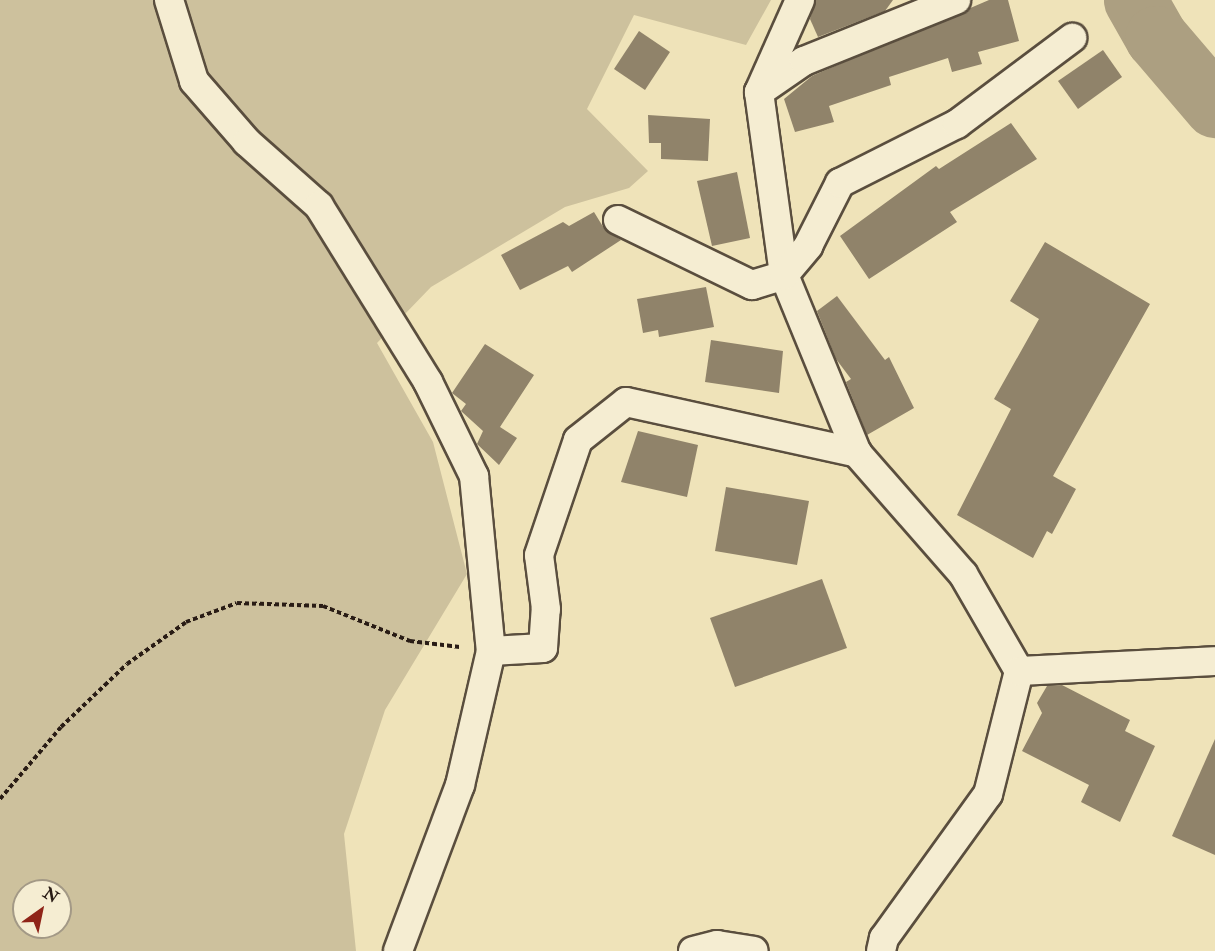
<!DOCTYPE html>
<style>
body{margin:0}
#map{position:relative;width:1215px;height:951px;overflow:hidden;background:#efe3b9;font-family:"IM FELL Double Pica",serif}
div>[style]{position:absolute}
.green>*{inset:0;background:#cdc19d}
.river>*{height:63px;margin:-31.5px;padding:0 31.5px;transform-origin:31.5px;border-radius:31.5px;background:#ac9f81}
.building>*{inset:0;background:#90836a}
.path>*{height:4px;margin-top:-2px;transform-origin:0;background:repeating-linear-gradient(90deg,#291c15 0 4.5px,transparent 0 7.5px)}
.roads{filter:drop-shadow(2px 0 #5a4e3e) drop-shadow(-2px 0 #5a4e3e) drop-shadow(0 2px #5a4e3e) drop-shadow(0 -2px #5a4e3e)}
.street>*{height:28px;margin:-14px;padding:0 14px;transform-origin:14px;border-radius:14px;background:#f5edd2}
span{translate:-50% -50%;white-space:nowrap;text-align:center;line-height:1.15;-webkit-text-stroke:6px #f5edd2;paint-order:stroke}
.north{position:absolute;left:12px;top:879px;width:60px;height:60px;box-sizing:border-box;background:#f5edd2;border:2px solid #a39986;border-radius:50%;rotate:33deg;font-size:16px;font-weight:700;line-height:24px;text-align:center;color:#291c15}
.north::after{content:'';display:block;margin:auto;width:21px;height:27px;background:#8f2418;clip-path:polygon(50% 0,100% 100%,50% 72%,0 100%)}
</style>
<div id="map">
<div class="green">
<div style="clip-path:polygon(evenodd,0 0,771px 0,746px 45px,634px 15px,587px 109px,648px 171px,629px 188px,565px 207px,431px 287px,377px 343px,433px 442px,467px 574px,385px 710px,344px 834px,356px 951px,0 951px,0 0,24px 891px,60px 891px,60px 927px,24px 927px,24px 891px)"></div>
</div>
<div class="river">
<div style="left:1135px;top:0;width:43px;rotate:60.4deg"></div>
<div style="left:1156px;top:37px;width:91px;rotate:49.5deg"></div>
</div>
<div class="building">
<div style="clip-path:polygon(816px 0,893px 0,885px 11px,818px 37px,810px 19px)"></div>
<div style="clip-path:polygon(989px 0,1008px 0,1019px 41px,978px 52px,982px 64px,952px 72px,948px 58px,889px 77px,891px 85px,829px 106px,834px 122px,795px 132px,784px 99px,812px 76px)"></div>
<div style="clip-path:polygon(639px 31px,670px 52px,645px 90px,614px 69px)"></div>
<div style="clip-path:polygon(1103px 50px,1122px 77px,1078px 109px,1058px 81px)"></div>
<div style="clip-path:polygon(648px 115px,710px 119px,708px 161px,661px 159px,661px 143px,649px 143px)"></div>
<div style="clip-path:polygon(1011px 123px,1037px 159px,950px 212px,957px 222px,869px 279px,840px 236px,936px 166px,939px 169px)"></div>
<div style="clip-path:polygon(737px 172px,750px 238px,712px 246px,697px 181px)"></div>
<div style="clip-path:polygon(594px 212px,605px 230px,621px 240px,572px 272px,568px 266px,520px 290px,501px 255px,563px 222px,569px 226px)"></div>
<div style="clip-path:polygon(1045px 242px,1150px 304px,1053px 476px,1076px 489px,1052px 534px,1047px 531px,1033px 558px,957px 515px,1011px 409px,994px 399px,1039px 319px,1010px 301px)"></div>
<div style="clip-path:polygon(706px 287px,714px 327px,659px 337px,658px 330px,643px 333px,637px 299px)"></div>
<div style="clip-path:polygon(837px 296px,885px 360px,889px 357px,914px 408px,867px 435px,846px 382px,851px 379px,836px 359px,817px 311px)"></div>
<div style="clip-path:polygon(711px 340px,783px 351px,779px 393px,705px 382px)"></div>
<div style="clip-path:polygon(485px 344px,534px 375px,500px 427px,517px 438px,499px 465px,477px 444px,483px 431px,461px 411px,466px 404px,452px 393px)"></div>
<div style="clip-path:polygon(638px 431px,698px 445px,687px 497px,621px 482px)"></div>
<div style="clip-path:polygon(726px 487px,809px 501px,797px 565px,715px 551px)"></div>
<div style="clip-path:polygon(822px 579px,847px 648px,735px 687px,710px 618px)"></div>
<div style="clip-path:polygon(1062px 685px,1130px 720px,1125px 731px,1155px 746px,1120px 822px,1081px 802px,1089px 785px,1022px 751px,1042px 713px,1037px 703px,1047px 686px)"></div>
<div style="clip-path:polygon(1215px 739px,1215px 855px,1172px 836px)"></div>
</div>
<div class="path">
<div style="left:0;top:799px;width:94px;rotate:-49.7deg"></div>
<div style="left:61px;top:727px;width:91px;rotate:-43.7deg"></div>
<div style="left:127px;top:664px;width:72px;rotate:-35.4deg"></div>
<div style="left:186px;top:622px;width:54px;rotate:-20.4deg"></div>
<div style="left:237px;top:603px;width:86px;rotate:2deg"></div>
<div style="left:323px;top:606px;width:94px;rotate:21.9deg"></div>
<div style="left:410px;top:641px;width:50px;rotate:6.8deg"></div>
</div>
<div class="roads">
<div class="street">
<div style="left:169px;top:0;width:85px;rotate:72.8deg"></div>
<div style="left:194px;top:81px;width:81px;rotate:49deg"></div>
<div style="left:247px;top:142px;width:96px;rotate:41.6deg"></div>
<div style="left:319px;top:206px;width:207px;rotate:58.2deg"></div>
<div style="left:428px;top:382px;width:105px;rotate:63.9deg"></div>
<div style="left:474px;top:476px;width:176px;rotate:84.5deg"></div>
<div style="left:491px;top:651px;width:138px;rotate:103deg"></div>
<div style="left:460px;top:785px;width:177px;rotate:110.5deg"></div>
<div style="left:800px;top:0;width:101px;rotate:114deg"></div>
<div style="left:759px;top:92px;width:185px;rotate:82.2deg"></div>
<div style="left:784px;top:275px;width:192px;rotate:67.7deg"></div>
<div style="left:857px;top:453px;width:161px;rotate:48.8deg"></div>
<div style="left:963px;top:574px;width:112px;rotate:60deg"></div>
<div style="left:1019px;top:671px;width:127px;rotate:104.1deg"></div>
<div style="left:988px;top:794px;width:178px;rotate:125.8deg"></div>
<div style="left:884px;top:938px;width:13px;rotate:103deg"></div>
<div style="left:759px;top:92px;width:55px;rotate:-34.6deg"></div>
<div style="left:804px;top:61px;width:164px;rotate:-21.9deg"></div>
<div style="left:618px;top:220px;width:149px;rotate:25.9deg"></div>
<div style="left:752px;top:285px;width:34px;rotate:-17deg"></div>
<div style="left:784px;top:275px;width:38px;rotate:-50deg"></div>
<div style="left:808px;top:246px;width:71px;rotate:-63.1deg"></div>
<div style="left:840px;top:183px;width:131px;rotate:-26.8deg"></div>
<div style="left:957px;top:124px;width:144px;rotate:-36.8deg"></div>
<div style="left:491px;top:651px;width:52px;rotate:-3.3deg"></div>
<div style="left:543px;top:648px;width:39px;rotate:-86deg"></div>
<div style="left:546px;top:609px;width:54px;rotate:-97.4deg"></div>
<div style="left:539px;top:555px;width:121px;rotate:-71.3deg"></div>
<div style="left:578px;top:440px;width:61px;rotate:-38.4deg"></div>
<div style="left:626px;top:402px;width:237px;rotate:12.4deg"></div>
<div style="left:1019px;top:671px;width:196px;rotate:-2.9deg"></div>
<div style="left:693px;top:951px;width:25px;rotate:-14deg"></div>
<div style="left:717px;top:945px;width:37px;rotate:9deg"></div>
</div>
</div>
<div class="north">N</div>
</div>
